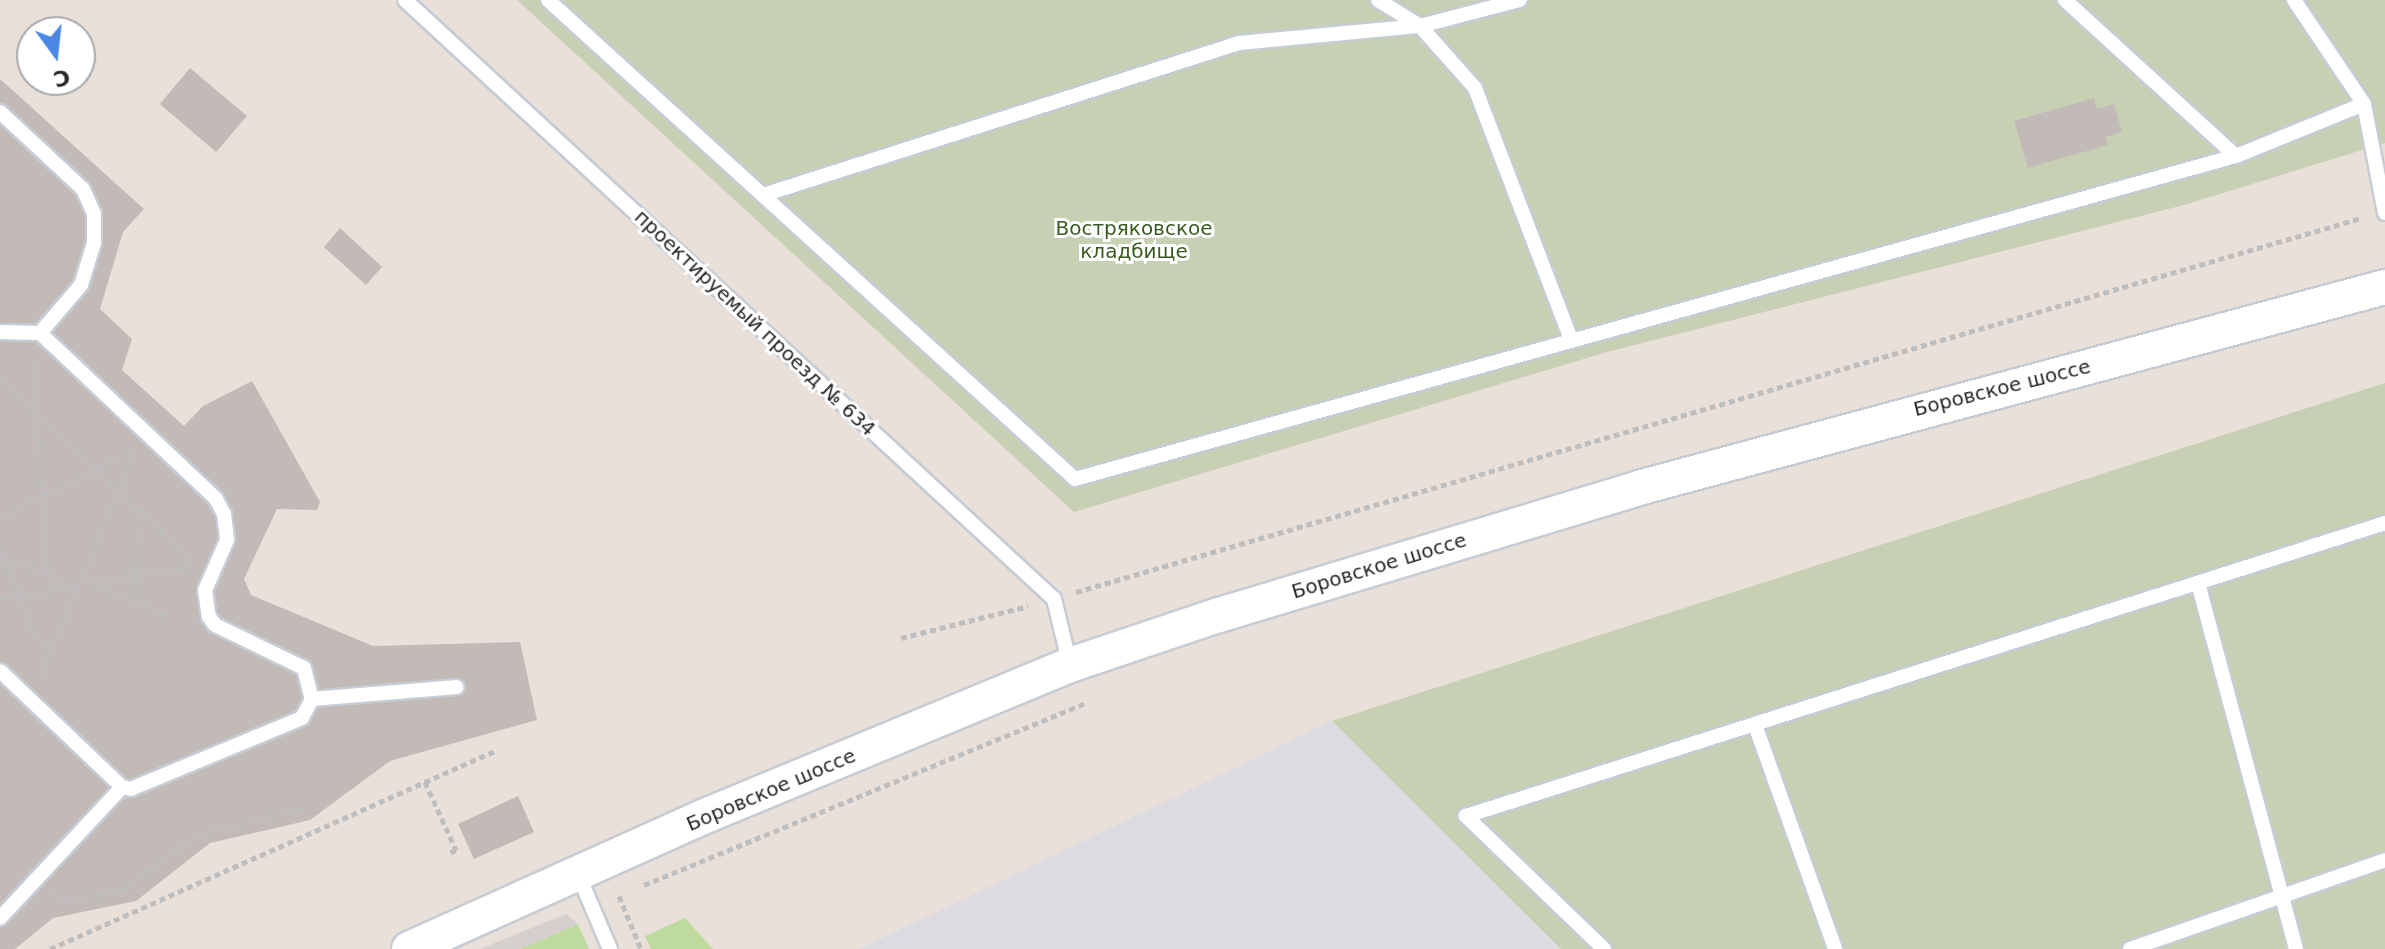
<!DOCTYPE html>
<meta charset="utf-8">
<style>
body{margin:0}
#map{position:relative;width:2385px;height:949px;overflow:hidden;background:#e9e0da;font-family:"DejaVu Sans",sans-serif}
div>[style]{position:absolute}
.industrial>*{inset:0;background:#dbdbe1}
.green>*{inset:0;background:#beda9c}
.cemetery>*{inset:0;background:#c8d0b4}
.plaza>*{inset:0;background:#d5d0cd}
.building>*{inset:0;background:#c1bab7}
.path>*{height:5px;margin-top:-2.5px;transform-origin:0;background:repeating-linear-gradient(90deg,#bebebe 0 6px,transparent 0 10px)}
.roads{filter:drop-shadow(2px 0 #c6ccd4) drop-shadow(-2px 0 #c6ccd4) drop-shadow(0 2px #c6ccd4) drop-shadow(0 -2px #c6ccd4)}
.service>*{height:14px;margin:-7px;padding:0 7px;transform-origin:7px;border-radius:7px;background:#fff}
.tertiary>*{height:34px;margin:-17px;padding:0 17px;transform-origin:17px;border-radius:17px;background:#fff}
span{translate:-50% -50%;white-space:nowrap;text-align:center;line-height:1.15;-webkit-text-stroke:6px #fff;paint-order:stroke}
.park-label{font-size:20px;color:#395b21}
.street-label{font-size:20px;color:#272727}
.north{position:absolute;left:16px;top:16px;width:80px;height:80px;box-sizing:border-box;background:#fff;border:2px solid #a9a9a9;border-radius:50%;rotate:165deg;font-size:22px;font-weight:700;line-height:32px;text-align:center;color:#272727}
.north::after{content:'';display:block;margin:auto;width:28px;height:36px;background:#4b87e5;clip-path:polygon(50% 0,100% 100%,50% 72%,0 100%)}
</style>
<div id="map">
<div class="industrial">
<div style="clip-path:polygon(1332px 721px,1561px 949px,860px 949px)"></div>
</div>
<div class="green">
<div style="clip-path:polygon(685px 918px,713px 949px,651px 949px,645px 936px)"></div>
<div style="clip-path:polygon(578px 924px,589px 949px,520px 949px)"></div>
</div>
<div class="cemetery">
<div style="clip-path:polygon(517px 0,2385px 0,2385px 143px,2184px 205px,1607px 352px,1074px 512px)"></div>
<div style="clip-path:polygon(2385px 383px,2385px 949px,1561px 949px,1332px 721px)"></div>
</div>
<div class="plaza">
<div style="clip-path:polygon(566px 914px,578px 924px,520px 949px,480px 949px)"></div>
</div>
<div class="building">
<div style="clip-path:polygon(190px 68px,247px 116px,216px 152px,160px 104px)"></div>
<div style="clip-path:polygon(0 79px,144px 209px,123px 232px,100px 309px,132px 339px,122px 370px,184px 426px,203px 406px,252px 381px,320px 502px,317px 510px,277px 509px,244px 579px,251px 595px,373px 646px,520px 642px,537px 720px,390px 761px,310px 820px,210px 843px,136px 901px,53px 918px,15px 949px,0 949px)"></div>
<div style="clip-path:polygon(2094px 98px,2097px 109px,2114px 104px,2122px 132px,2105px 137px,2108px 145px,2028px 168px,2014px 121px)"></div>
<div style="clip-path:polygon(340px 228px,382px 267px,366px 285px,324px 247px)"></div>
<div style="clip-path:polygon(518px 796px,534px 832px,474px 859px,458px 824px)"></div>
</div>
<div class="path">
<div style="left:34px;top:360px;width:214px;rotate:86.5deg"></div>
<div style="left:0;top:378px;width:266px;rotate:43.5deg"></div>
<div style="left:136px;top:508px;width:94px;rotate:89.4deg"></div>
<div style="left:0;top:518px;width:149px;rotate:-26.7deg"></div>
<div style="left:0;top:550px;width:91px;rotate:67.4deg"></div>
<div style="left:35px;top:634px;width:22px;rotate:43deg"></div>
<div style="left:2px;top:556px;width:82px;rotate:22.2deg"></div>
<div style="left:87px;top:582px;width:105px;rotate:-8.2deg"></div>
<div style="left:88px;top:582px;width:91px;rotate:22.6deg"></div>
<div style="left:1076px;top:592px;width:1338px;rotate:-16.23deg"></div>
<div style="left:0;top:598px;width:78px;rotate:-8.1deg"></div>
<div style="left:901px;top:638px;width:131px;rotate:-14.1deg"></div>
<div style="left:40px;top:676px;width:242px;rotate:-66.9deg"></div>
<div style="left:425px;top:782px;width:75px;rotate:65.5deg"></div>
<div style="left:456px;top:850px;width:8px;rotate:157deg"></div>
<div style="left:644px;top:885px;width:477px;rotate:-22.4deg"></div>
<div style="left:52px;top:893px;width:17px;rotate:25deg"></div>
<div style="left:67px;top:900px;width:56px;rotate:-10.3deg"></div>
<div style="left:122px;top:890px;width:96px;rotate:-35.7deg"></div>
<div style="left:200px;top:834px;width:109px;rotate:-13.8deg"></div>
<div style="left:619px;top:896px;width:57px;rotate:67.5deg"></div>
<div style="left:50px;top:949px;width:488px;rotate:-24deg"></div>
</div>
<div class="roads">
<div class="service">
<div style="left:405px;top:0;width:883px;rotate:42.71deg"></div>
<div style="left:1054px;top:599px;width:68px;rotate:76.4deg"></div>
<div style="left:548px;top:0;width:712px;rotate:42.27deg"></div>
<div style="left:1075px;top:479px;width:1205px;rotate:-15.55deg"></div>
<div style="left:2236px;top:156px;width:138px;rotate:-22.1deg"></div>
<div style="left:1378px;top:0;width:49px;rotate:31.8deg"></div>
<div style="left:1420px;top:26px;width:83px;rotate:48.4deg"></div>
<div style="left:1475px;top:88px;width:270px;rotate:69.1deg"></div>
<div style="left:2065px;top:0;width:231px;rotate:42.4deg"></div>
<div style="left:2294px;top:0;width:125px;rotate:56.1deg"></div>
<div style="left:2364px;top:104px;width:111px;rotate:79.1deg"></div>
<div style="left:0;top:112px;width:113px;rotate:42.9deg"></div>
<div style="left:83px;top:189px;width:27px;rotate:66deg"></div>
<div style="left:94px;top:214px;width:29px;rotate:90deg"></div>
<div style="left:94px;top:243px;width:44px;rotate:107.2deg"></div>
<div style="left:81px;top:285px;width:63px;rotate:130.5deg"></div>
<div style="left:763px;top:195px;width:500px;rotate:-17.7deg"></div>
<div style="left:1239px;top:43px;width:182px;rotate:-5.4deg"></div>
<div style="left:1420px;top:26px;width:103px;rotate:-14.6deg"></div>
<div style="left:0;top:332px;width:40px;rotate:1.4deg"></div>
<div style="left:40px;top:333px;width:242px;rotate:43.3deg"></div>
<div style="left:216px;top:499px;width:17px;rotate:62deg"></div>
<div style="left:224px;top:514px;width:26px;rotate:83deg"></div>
<div style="left:227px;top:540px;width:55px;rotate:113.7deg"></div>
<div style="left:205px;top:590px;width:27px;rotate:82deg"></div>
<div style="left:209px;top:617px;width:10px;rotate:53deg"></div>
<div style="left:215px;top:625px;width:99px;rotate:25.8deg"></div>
<div style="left:304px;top:668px;width:32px;rotate:76deg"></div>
<div style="left:312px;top:699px;width:21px;rotate:118deg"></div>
<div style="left:302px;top:718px;width:185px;rotate:157.5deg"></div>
<div style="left:131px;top:789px;width:9px;rotate:-167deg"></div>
<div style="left:122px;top:787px;width:168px;rotate:-136.4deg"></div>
<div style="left:2198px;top:583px;width:379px;rotate:75deg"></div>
<div style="left:312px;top:699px;width:145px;rotate:-4.7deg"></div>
<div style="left:1755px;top:725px;width:238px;rotate:70.3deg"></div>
<div style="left:578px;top:874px;width:82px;rotate:66.9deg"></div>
<div style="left:0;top:918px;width:179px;rotate:-47deg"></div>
<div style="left:1604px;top:949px;width:192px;rotate:-136.1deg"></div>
<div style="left:1466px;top:816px;width:965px;rotate:-17.68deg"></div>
<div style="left:2130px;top:949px;width:270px;rotate:-19.2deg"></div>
</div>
<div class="tertiary">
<div style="left:409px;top:949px;width:330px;rotate:-24.2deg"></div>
<div style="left:710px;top:814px;width:390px;rotate:-22.5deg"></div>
<div style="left:1070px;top:665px;width:157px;rotate:-18.6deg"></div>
<div style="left:1219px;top:615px;width:442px;rotate:-16.8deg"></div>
<div style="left:1642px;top:487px;width:769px;rotate:-15.07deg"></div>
</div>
</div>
<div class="park-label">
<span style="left:1134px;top:240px">Востряковское<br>кладбище</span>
</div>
<div class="street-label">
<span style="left:755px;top:323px;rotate:43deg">проектируемый проезд № 634</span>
<span style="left:2002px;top:388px;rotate:-14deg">Боровское шоссе</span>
<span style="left:1379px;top:566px;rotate:-17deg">Боровское шоссе</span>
<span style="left:771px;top:790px;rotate:-23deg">Боровское шоссе</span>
</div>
<div class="north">С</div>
</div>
